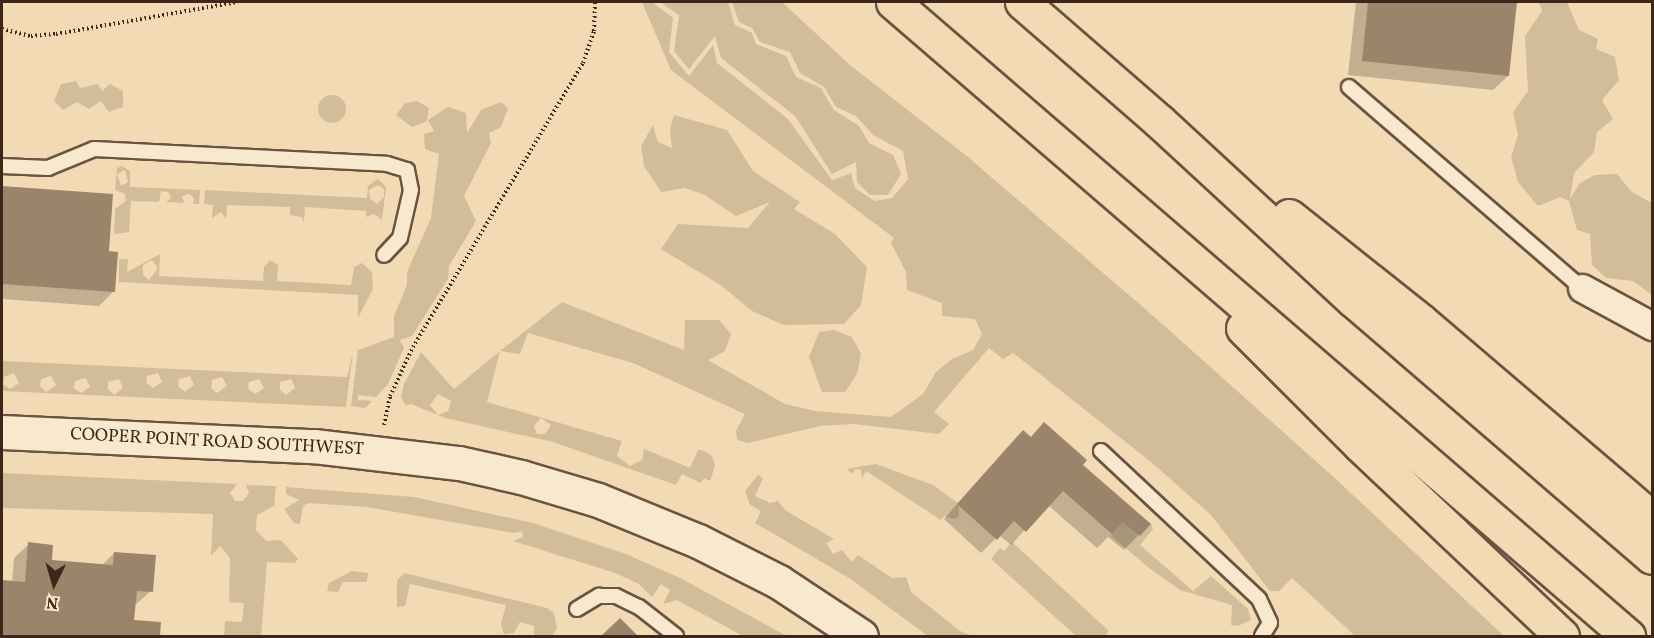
<!DOCTYPE html>
<style>
body{margin:0}
#map{position:relative;width:1654px;height:638px;overflow:hidden;background:#f2dbb4;font-family:Vollkorn,serif}
div>[style]{position:absolute}
.green>*{inset:0;background:#d3bc9a}
.round{border-radius:50%}
.shadow>*{inset:0;background:#0003}
.building>*{inset:0;background:#9c846b}
.path>*{height:4px;margin-top:-2px;transform-origin:0;background:repeating-linear-gradient(90deg,#3e261b 0 1.5px,transparent 0 4.5px)}
.roads{filter:drop-shadow(2px 0 #6b5341) drop-shadow(-2px 0 #6b5341) drop-shadow(0 2px #6b5341) drop-shadow(0 -2px #6b5341)}
.lane>*{height:14px;margin:-7px;padding:0 7px;transform-origin:7px;border-radius:7px;background:#f7e8ce}
.street>*{height:27px;margin:-13.5px;padding:0 13.5px;transform-origin:13.5px;border-radius:13.5px;background:#f7e8ce}
.secondary>*{height:33px;margin:-16.5px;padding:0 16.5px;transform-origin:16.5px;border-radius:16.5px;background:#f7e8ce}
.highway>*{height:33px;margin:-16.5px;padding:0 16.5px;transform-origin:16.5px;border-radius:16.5px;background:#f2dbb4}
span{translate:-50% -50%;white-space:nowrap;text-align:center;line-height:1.15;-webkit-text-stroke:6px #f7e8ce;paint-order:stroke}
.street-label{font-size:18px;color:#3e261b}
.frame{position:absolute;inset:0;border:3px solid #3e261b;pointer-events:none}
.north{position:absolute;left:24px;top:554px;width:60px;height:60px;-webkit-text-stroke:4px #f7e8ce;paint-order:stroke;rotate:185deg;font-size:16px;font-weight:700;line-height:24px;text-align:center;color:#3e261b}
.north::after{content:'';display:block;margin:auto;width:21px;height:27px;background:#3e261b;clip-path:polygon(50% 0,100% 100%,50% 72%,0 100%)}
</style>
<div id="map">
<div class="green">
<div style="clip-path:polygon(evenodd,642px 2px,652px 2px,673px 18px,669px 52px,689px 76px,713px 45px,717px 63px,788px 119px,832px 180px,851px 173px,855px 188px,875px 201px,892px 198px,908px 179px,903px 151px,873px 135px,856px 116px,836px 107px,824px 87px,800px 73px,790px 52px,760px 42px,752px 28px,739px 22px,732px 2px,782px 2px,850px 65px,968px 157px,1151px 314px,1338px 481px,1504px 636px,1355px 636px,1292px 578px,1279px 591px,1270px 591px,1211px 515px,1151px 462px,1013px 353px,1003px 359px,989px 348px,934px 412px,949px 424px,939px 434px,854px 424px,820px 426px,748px 443px,737px 440px,736px 431px,745px 414px,633px 363px,528px 333px,520px 354px,500px 351px,487px 402px,622px 441px,617px 456px,630px 466px,642px 460px,644px 449px,690px 468px,698px 450px,702px 450px,712px 456px,715px 466px,710px 481px,704px 478px,701px 483px,682px 474px,676px 485px,553px 442px,445px 418px,411px 404px,406px 406px,401px 397px,404px 384px,421px 352px,454px 389px,500px 351px,562px 302px,684px 350px,685px 320px,719px 320px,731px 334px,725px 351px,708px 360px,785px 404px,815px 411px,891px 417px,923px 394px,936px 372px,952px 359px,973px 350px,982px 334px,975px 319px,942px 316px,942px 303px,907px 290px,906px 272px,891px 243px,894px 238px,671px 70px,642px 2px,438px 394px,451px 401px,448px 411px,438px 415px,430px 405px,438px 394px,642px 2px,541px 418px,551px 425px,545px 434px,537px 434px,534px 426px,541px 418px)"></div>
<div style="clip-path:polygon(660px 2px,728px 2px,735px 25px,752px 33px,756px 44px,786px 56px,796px 77px,821px 88px,834px 110px,859px 126px,869px 143px,893px 155px,901px 174px,888px 195px,870px 195px,857px 182px,856px 162px,832px 174px,795px 116px,721px 58px,715px 36px,689px 69px,674px 51px,679px 15px)"></div>
<div style="clip-path:polygon(1539px 2px,1567px 2px,1579px 30px,1598px 39px,1596px 49px,1615px 57px,1619px 80px,1602px 100px,1613px 119px,1597px 132px,1594px 152px,1574px 173px,1570px 199px,1580px 183px,1595px 175px,1617px 174px,1632px 192px,1652px 203px,1652px 295px,1633px 281px,1606px 278px,1592px 265px,1590px 234px,1577px 230px,1569px 201px,1560px 197px,1538px 206px,1518px 182px,1511px 157px,1518px 135px,1513px 112px,1528px 91px,1525px 36px,1542px 11px)"></div>
<div style="clip-path:polygon(76px 81px,80px 88px,98px 84px,102px 91px,110px 84px,123px 91px,123px 107px,109px 112px,101px 101px,89px 109px,77px 102px,63px 110px,54px 101px,61px 84px)"></div>
<div class="round" style="left:318px;top:95px;width:28px;height:28px"></div>
<div style="clip-path:polygon(417px 101px,429px 108px,427px 121px,412px 127px,396px 115px,405px 103px)"></div>
<div style="clip-path:polygon(501px 102px,508px 108px,501px 127px,489px 133px,491px 143px,464px 196px,476px 221px,449px 266px,448px 279px,412px 336px,400px 340px,404px 348px,388px 384px,376px 397px,358px 395px,358px 400px,372px 401px,365px 408px,351px 406px,358px 350px,394px 337px,394px 316px,407px 285px,407px 272px,431px 218px,439px 154px,425px 149px,424px 134px,434px 131px,428px 120px,448px 107px,466px 113px,467px 133px,481px 110px)"></div>
<div style="clip-path:polygon(674px 115px,727px 130px,753px 171px,800px 202px,794px 209px,835px 234px,867px 267px,861px 305px,844px 324px,784px 325px,752px 311px,722px 286px,661px 249px,678px 224px,748px 228px,770px 202px,736px 216px,705px 195px,685px 188px,661px 192px,644px 166px,641px 146px,653px 125px,658px 142px,672px 148px,670px 130px)"></div>
<div style="clip-path:polygon(evenodd,122px 166px,130px 171px,130px 187px,200px 190px,199px 204px,193px 204px,194px 198px,189px 194px,182px 196px,184px 203px,166px 202px,171px 198px,168px 192px,161px 191px,159px 202px,131px 201px,129px 232px,114px 234px,115px 209px,126px 201px,125px 194px,115px 190px,117px 168px,122px 166px,125px 170px,128px 182px,121px 186px,117px 174px,125px 170px)"></div>
<div style="clip-path:polygon(evenodd,378px 179px,386px 187px,382px 220px,374px 214px,366px 217px,366px 211px,305px 207px,304px 222px,301px 217px,290px 215px,290px 207px,227px 205px,226px 219px,221px 212px,212px 218px,213px 205px,204px 204px,205px 190px,367px 198px,368px 186px,378px 179px,378px 185px,384px 189px,384px 197px,377px 204px,370px 199px,369px 190px,378px 185px)"></div>
<div style="clip-path:polygon(evenodd,160px 254px,159px 276px,263px 281px,264px 267px,270px 260px,278px 265px,277px 281px,351px 285px,354px 267px,362px 263px,372px 272px,373px 289px,358px 318px,358px 295px,119px 282px,119px 259px,128px 259px,127px 272px,160px 254px,152px 260px,158px 268px,149px 280px,143px 275px,143px 265px,152px 260px)"></div>
<div style="clip-path:polygon(834px 330px,852px 337px,861px 354px,857px 374px,845px 392px,822px 392px,809px 357px,819px 332px)"></div>
<div style="clip-path:polygon(evenodd,353px 352px,346px 407px,2px 391px,2px 361px,347px 377px,353px 352px,14px 373px,19px 383px,10px 389px,3px 384px,4px 377px,14px 373px,353px 352px,158px 373px,162px 382px,153px 388px,146px 383px,147px 376px,158px 373px,353px 352px,51px 376px,56px 385px,46px 392px,40px 386px,41px 379px,51px 376px,353px 352px,190px 376px,194px 385px,185px 392px,178px 386px,179px 379px,190px 376px,353px 352px,222px 377px,227px 386px,217px 393px,211px 388px,212px 380px,222px 377px,353px 352px,86px 378px,90px 387px,81px 393px,74px 388px,75px 381px,86px 378px,353px 352px,119px 379px,123px 388px,114px 395px,108px 389px,108px 382px,119px 379px,353px 352px,259px 379px,264px 388px,255px 394px,248px 389px,249px 382px,259px 379px,353px 352px,291px 379px,295px 388px,286px 395px,280px 390px,280px 382px,291px 379px)"></div>
<div style="clip-path:polygon(876px 464px,933px 485px,958px 503px,959px 516px,954px 519px,944px 516px,941px 520px,866px 471px,862px 479px,861px 470px,856px 469px,852px 474px,847px 469px)"></div>
<div style="clip-path:polygon(2px 473px,237px 484px,230px 493px,235px 501px,243px 501px,249px 493px,246px 485px,276px 486px,274px 506px,257px 515px,256px 530px,266px 541px,281px 540px,298px 559px,295px 563px,267px 562px,261px 636px,224px 636px,225px 621px,242px 622px,244px 603px,229px 602px,230px 558px,220px 546px,211px 556px,213px 514px,2px 508px)"></div>
<div style="clip-path:polygon(758px 475px,763px 478px,755px 496px,770px 503px,778px 501px,785px 510px,834px 539px,826px 543px,833px 554px,842px 550px,852px 562px,858px 555px,892px 578px,906px 577px,911px 592px,960px 631px,973px 636px,928px 636px,849px 578px,755px 523px,761px 511px,750px 505px,745px 491px)"></div>
<div style="clip-path:polygon(286px 487px,414px 497px,533px 523px,626px 554px,680px 578px,787px 636px,743px 636px,677px 600px,663px 604px,670px 590px,661px 584px,652px 597px,639px 584px,615px 573px,513px 541px,523px 537px,522px 531px,514px 533px,367px 507px,308px 503px,303px 506px,300px 524px,294px 523px,284px 509px,299px 500px,286px 494px)"></div>
<div style="clip-path:polygon(1123px 523px,1140px 536px,1151px 524px,1153px 529px,1140px 545px,1193px 591px,1211px 576px,1248px 609px,1251px 620px,1238px 626px,1231px 625px,1232px 605px,1180px 590px,1149px 568px,1111px 536px)"></div>
<div style="clip-path:polygon(1012px 542px,1108px 630px,1107px 636px,1076px 636px,991px 559px,1000px 548px,1004px 551px)"></div>
<div style="clip-path:polygon(352px 571px,368px 573px,367px 582px,343px 582px,338px 592px,327px 591px,329px 583px)"></div>
<div style="clip-path:polygon(405px 573px,547px 608px,554px 613px,557px 628px,552px 636px,534px 636px,534px 626px,520px 622px,514px 633px,504px 634px,501px 624px,506px 605px,410px 584px,405px 606px,397px 607px,397px 580px)"></div>
</div>
<div class="shadow">
<div style="clip-path:polygon(1356px 2px,1515px 2px,1508px 76px,1493px 90px,1348px 75px)"></div>
<div style="clip-path:polygon(2px 187px,111px 195px,108px 252px,114px 291px,99px 306px,2px 299px)"></div>
<div style="clip-path:polygon(1030px 439px,1080px 465px,1149px 524px,1124px 550px,1108px 537px,1097px 548px,1048px 505px,1011px 545px,999px 535px,981px 553px,944px 519px,1008px 447px)"></div>
<div style="clip-path:polygon(29px 544px,50px 562px,101px 566px,114px 553px,151px 591px,134px 606px,133px 621px,159px 624px,158px 636px,2px 636px,2px 582px,12px 583px,14px 558px)"></div>
</div>
<div class="building">
<div style="clip-path:polygon(1368px 2px,1517px 2px,1509px 76px,1362px 61px)"></div>
<div style="clip-path:polygon(2px 186px,113px 194px,109px 251px,118px 252px,115px 292px,2px 284px)"></div>
<div style="clip-path:polygon(1044px 422px,1087px 460px,1083px 465px,1151px 524px,1140px 536px,1123px 523px,1112px 534px,1063px 491px,1026px 532px,1014px 521px,997px 540px,957px 504px,1023px 430px,1031px 437px)"></div>
<div style="clip-path:polygon(28px 542px,53px 545px,52px 560px,113px 565px,114px 552px,156px 555px,153px 592px,137px 591px,134px 620px,161px 622px,160px 636px,2px 636px,2px 580px,25px 582px)"></div>
<div style="clip-path:polygon(620px 618px,638px 636px,601px 636px)"></div>
</div>
<div class="path">
<div style="left:2px;top:29px;width:30px;rotate:14deg"></div>
<div style="left:31px;top:36px;width:25px;rotate:-5deg"></div>
<div style="left:56px;top:34px;width:184px;rotate:-10deg"></div>
<div style="left:384px;top:425px;width:30px;rotate:-78deg"></div>
<div style="left:390px;top:396px;width:54px;rotate:-64.9deg"></div>
<div style="left:413px;top:347px;width:331px;rotate:-59.1deg"></div>
<div style="left:583px;top:63px;width:34px;rotate:-71deg"></div>
<div style="left:594px;top:31px;width:29px;rotate:-88deg"></div>
</div>
<div class="roads">
<div class="lane">
<div style="left:1349px;top:87px;width:308px;rotate:40.8deg"></div>
<div style="left:2px;top:166px;width:46px;rotate:2.5deg"></div>
<div style="left:48px;top:168px;width:50px;rotate:-22.4deg"></div>
<div style="left:94px;top:149px;width:293px;rotate:2.9deg"></div>
<div style="left:387px;top:164px;width:21px;rotate:17deg"></div>
<div style="left:407px;top:170px;width:20px;rotate:79deg"></div>
<div style="left:411px;top:190px;width:49px;rotate:102.9deg"></div>
<div style="left:400px;top:238px;width:23px;rotate:133deg"></div>
<div style="left:1101px;top:451px;width:216px;rotate:43.1deg"></div>
<div style="left:1259px;top:599px;width:26px;rotate:65deg"></div>
<div style="left:1270px;top:623px;width:15px;rotate:122deg"></div>
<div style="left:577px;top:609px;width:26px;rotate:-31deg"></div>
<div style="left:599px;top:596px;width:17px"></div>
<div style="left:616px;top:596px;width:25px;rotate:26deg"></div>
<div style="left:639px;top:607px;width:47px;rotate:38.1deg"></div>
</div>
<div class="street">
<div style="left:1582px;top:288px;width:80px;rotate:28.5deg"></div>
</div>
<div class="secondary">
<div style="left:2px;top:432px;width:312px;rotate:2.6deg"></div>
<div style="left:314px;top:446px;width:146px;rotate:6.7deg"></div>
<div style="left:459px;top:463px;width:64px;rotate:12.7deg"></div>
<div style="left:521px;top:477px;width:80px;rotate:16.6deg"></div>
<div style="left:598px;top:500px;width:108px;rotate:22.3deg"></div>
<div style="left:698px;top:541px;width:91px;rotate:26.8deg"></div>
<div style="left:779px;top:582px;width:98px;rotate:33.4deg"></div>
</div>
<div class="highway">
<div style="left:893px;top:2px;width:971px;rotate:40.78deg"></div>
<div style="left:1022px;top:2px;width:181px;rotate:41deg"></div>
<div style="left:1159px;top:121px;width:264px;rotate:42.7deg"></div>
<div style="left:1353px;top:300px;width:394px;rotate:40.7deg"></div>
<div style="left:1289px;top:216px;width:169px;rotate:38.5deg"></div>
<div style="left:1421px;top:321px;width:304px;rotate:40.5deg"></div>
<div style="left:1243px;top:328px;width:165px;rotate:45deg"></div>
<div style="left:1360px;top:445px;width:278px;rotate:43.4deg"></div>
</div>
</div>
<div class="street-label">
<span style="left:217px;top:443px;rotate:3deg">COOPER POINT ROAD SOUTHWEST</span>
</div>
<div class="frame"></div>
<div class="north">N</div>
</div>
